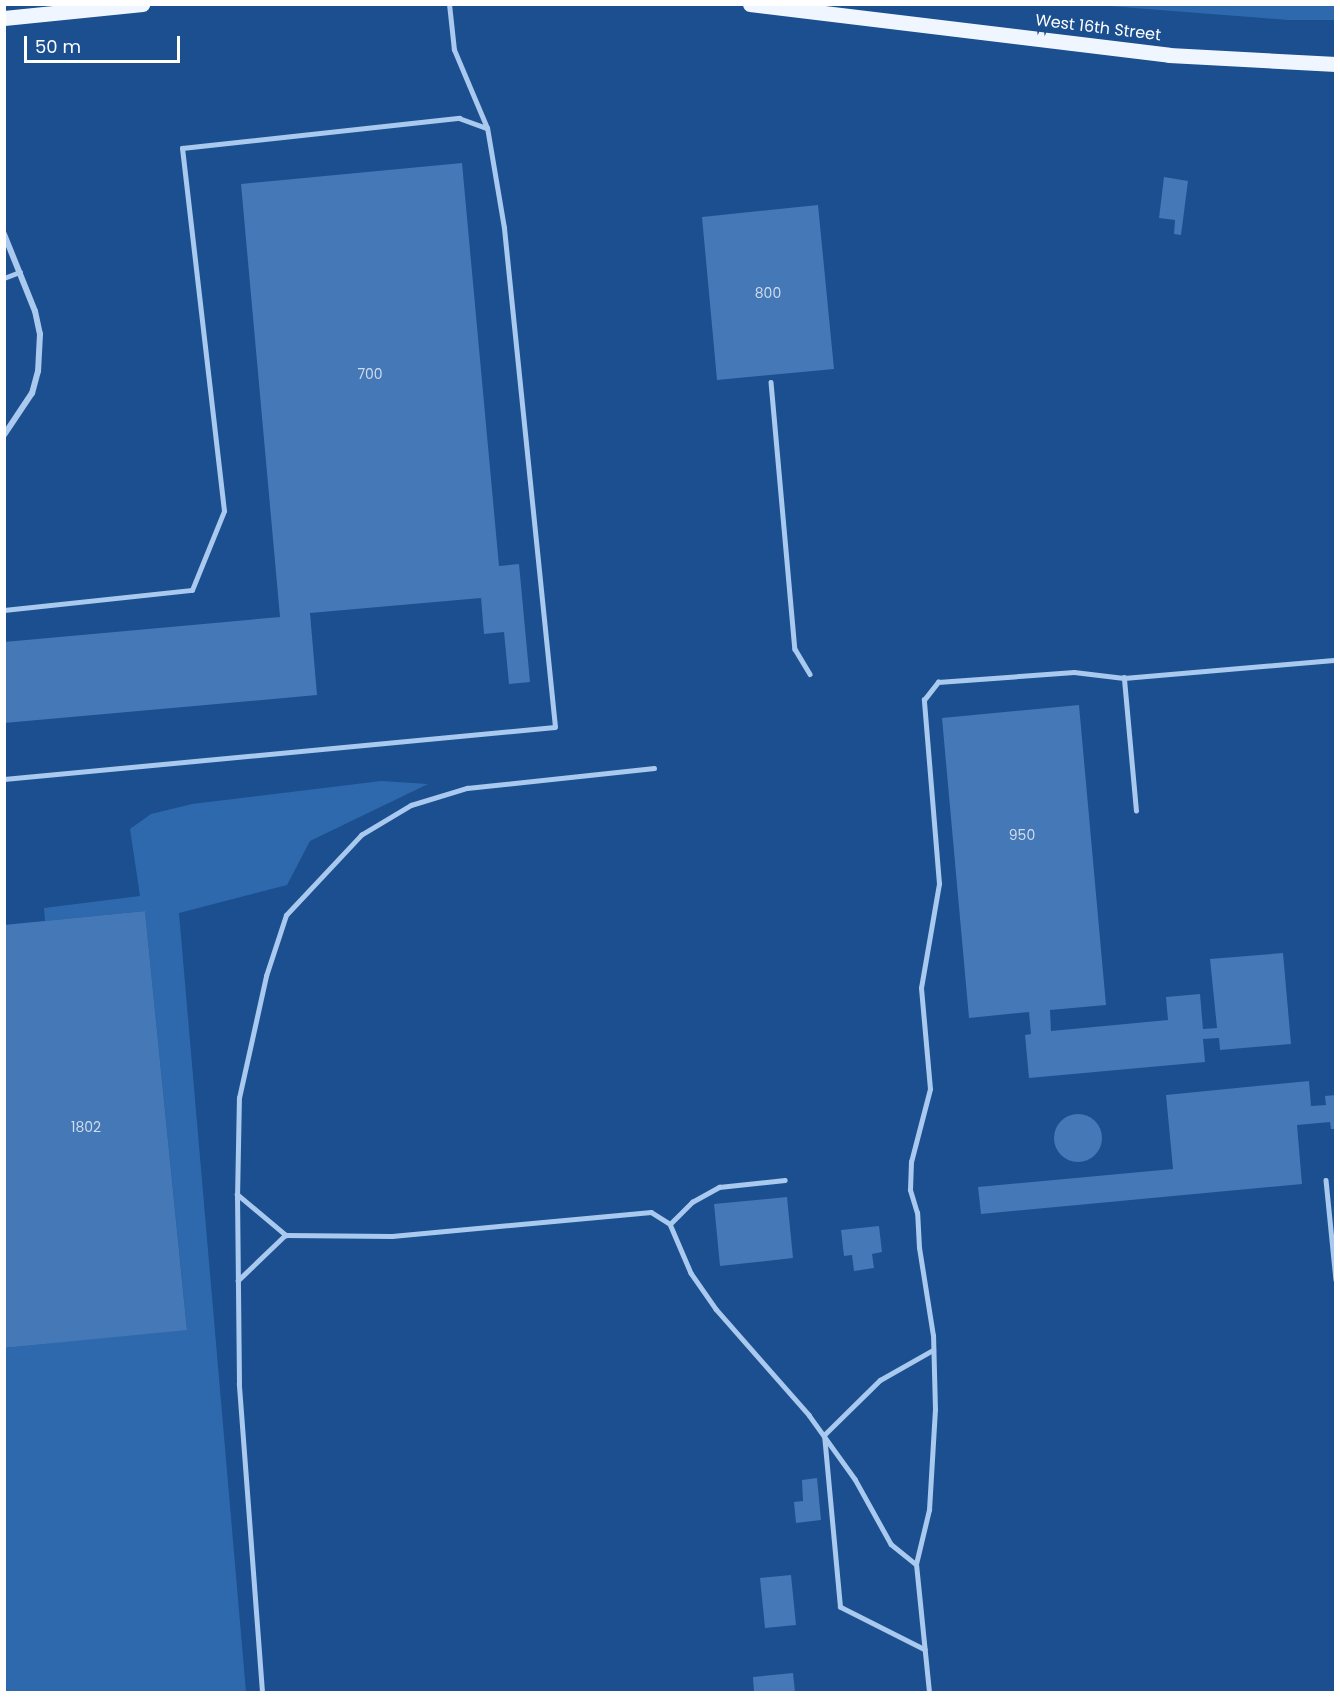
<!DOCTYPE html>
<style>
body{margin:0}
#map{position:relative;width:1340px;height:1697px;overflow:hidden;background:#1b4f8f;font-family:Poppins,sans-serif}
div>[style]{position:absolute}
.green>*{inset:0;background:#2e69ad}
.building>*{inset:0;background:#4478b7}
.round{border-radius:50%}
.service>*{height:4.5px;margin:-2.25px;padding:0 2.25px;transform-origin:2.25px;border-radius:2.25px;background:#a9c9ee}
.minor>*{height:6px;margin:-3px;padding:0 3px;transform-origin:3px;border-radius:3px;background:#a9c9ee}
.primary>*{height:15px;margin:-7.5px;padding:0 7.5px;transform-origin:7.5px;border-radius:7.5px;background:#f0f6ff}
span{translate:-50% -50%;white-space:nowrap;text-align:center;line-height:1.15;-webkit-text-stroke:6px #1b4f8f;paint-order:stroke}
.number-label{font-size:14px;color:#d0dded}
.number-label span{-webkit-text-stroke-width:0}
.street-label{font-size:16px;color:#fff}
.frame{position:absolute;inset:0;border:6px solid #fff;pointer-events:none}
.scale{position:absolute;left:24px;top:36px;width:156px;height:27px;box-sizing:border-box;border:3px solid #fff;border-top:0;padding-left:8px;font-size:18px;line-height:21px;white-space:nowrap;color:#fff;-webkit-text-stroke:4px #1b4f8f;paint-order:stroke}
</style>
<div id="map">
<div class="green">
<div style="clip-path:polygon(1096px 5px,1335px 5px,1335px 20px,1288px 20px)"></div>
<div style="clip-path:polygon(381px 781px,428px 784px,310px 841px,287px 885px,179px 913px,246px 1692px,5px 1692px,5px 1348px,187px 1329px,145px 911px,45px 921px,44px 908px,140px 896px,130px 829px,151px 814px,192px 804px)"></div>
</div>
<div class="building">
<div style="clip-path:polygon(462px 163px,499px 566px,519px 564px,530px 682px,509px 684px,504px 632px,484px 634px,481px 598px,310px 613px,317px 695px,4px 723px,4px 642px,280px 617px,241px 184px)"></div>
<div style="clip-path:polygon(1164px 177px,1188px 181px,1181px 235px,1174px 234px,1175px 220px,1159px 218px)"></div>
<div style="clip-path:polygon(818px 205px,834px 369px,717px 380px,702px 217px)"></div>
<div style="clip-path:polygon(1079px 705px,1106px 1005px,1050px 1010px,1051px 1031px,1168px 1020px,1166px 997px,1200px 994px,1203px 1029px,1217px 1028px,1210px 959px,1283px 953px,1291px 1044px,1220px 1050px,1219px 1038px,1203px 1039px,1205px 1062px,1029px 1078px,1025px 1035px,1031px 1034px,1029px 1012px,969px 1018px,942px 718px)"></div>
<div style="clip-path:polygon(145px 911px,187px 1330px,4px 1348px,4px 925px)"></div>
<div style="clip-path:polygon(1309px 1081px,1311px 1106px,1326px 1105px,1325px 1096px,1336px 1095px,1336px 1129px,1331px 1129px,1330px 1122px,1297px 1125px,1302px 1184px,981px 1214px,978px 1187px,1173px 1169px,1166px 1095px)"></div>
<div class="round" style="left:1054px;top:1114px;width:48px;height:48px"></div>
<div style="clip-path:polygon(787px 1197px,793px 1258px,720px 1266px,714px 1204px)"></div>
<div style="clip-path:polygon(879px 1226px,882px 1252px,872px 1254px,874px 1268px,854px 1271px,852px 1255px,844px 1256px,841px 1230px)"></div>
<div style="clip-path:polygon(817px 1478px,821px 1520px,796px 1523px,794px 1502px,803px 1501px,802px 1480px)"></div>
<div style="clip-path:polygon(791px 1575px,796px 1625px,765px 1628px,760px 1578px)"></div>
<div style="clip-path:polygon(793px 1673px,795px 1692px,754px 1692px,753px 1677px)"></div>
</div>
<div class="service">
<div style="left:4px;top:278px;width:17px;rotate:-21deg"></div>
<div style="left:771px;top:382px;width:268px;rotate:84.9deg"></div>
<div style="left:795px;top:649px;width:29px;rotate:59deg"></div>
<div style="left:4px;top:610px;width:189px;rotate:-6.1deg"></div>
<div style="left:192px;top:590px;width:85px;rotate:-67.9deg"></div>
<div style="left:224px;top:511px;width:365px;rotate:-96.6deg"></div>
<div style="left:182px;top:148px;width:279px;rotate:-6.2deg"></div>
<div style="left:459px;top:118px;width:30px;rotate:20deg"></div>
<div style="left:4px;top:779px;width:553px;rotate:-5.39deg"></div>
<div style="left:555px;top:727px;width:502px;rotate:-95.84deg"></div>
<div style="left:504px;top:228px;width:101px;rotate:-99.6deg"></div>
<div style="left:487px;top:128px;width:85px;rotate:-112.9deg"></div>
<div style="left:454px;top:50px;width:46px;rotate:-96.2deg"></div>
<div style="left:1136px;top:811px;width:134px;rotate:-95.2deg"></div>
<div style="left:1124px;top:678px;width:213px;rotate:-4.9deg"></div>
<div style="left:1326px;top:1180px;width:100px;rotate:84.3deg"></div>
<div style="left:237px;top:1194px;width:64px;rotate:39.9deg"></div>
<div style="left:286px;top:1235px;width:66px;rotate:136.2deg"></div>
<div style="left:670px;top:1224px;width:53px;rotate:66.8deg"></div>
<div style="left:691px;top:1273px;width:44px;rotate:55.2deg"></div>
<div style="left:716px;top:1309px;width:141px;rotate:48.7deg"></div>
<div style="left:809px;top:1415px;width:79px;rotate:54.3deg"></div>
<div style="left:855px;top:1479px;width:74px;rotate:61deg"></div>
<div style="left:891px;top:1544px;width:32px;rotate:39deg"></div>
<div style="left:286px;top:1235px;width:106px;rotate:0.5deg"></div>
<div style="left:392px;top:1236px;width:260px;rotate:-5.3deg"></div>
<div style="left:651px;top:1212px;width:22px;rotate:32deg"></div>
<div style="left:670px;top:1224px;width:31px;rotate:-45deg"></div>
<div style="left:692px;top:1202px;width:31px;rotate:-29deg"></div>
<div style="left:719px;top:1187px;width:66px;rotate:-6.1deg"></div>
<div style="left:925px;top:1650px;width:95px;rotate:-153.2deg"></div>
<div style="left:840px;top:1607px;width:173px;rotate:-95.3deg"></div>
<div style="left:824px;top:1435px;width:78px;rotate:-44.5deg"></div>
<div style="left:880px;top:1380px;width:61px;rotate:-29.5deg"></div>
<div style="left:262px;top:1692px;width:309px;rotate:-94.3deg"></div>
<div style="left:239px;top:1384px;width:185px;rotate:-90.6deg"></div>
<div style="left:237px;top:1199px;width:101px;rotate:-88.9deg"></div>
<div style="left:239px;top:1098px;width:125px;rotate:-77.5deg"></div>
<div style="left:266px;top:976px;width:64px;rotate:-71.8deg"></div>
<div style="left:286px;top:915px;width:110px;rotate:-46.8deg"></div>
<div style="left:361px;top:835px;width:58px;rotate:-31deg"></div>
<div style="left:411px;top:805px;width:59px;rotate:-16.9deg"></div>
<div style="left:467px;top:788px;width:188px;rotate:-6.1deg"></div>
<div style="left:929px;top:1692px;width:129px;rotate:-95.8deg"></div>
<div style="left:916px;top:1564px;width:56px;rotate:-76.5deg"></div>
<div style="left:929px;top:1510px;width:100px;rotate:-86.6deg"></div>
<div style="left:935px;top:1410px;width:74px;rotate:-91.5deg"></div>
<div style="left:933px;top:1336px;width:89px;rotate:-99deg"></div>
<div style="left:919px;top:1248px;width:35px;rotate:-93deg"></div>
<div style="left:917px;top:1213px;width:24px;rotate:-107deg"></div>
<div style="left:910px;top:1190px;width:28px;rotate:-88deg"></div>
<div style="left:911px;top:1162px;width:75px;rotate:-75.4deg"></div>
<div style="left:930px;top:1089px;width:101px;rotate:-95.1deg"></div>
<div style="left:921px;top:988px;width:106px;rotate:-80.2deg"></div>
<div style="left:939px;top:884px;width:185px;rotate:-94.7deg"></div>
<div style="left:924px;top:700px;width:23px;rotate:-52deg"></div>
<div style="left:938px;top:682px;width:136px;rotate:-4.2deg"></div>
<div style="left:1074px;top:672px;width:50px;rotate:6.8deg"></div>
</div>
<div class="minor">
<div style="left:4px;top:234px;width:83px;rotate:68.1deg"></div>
<div style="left:35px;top:311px;width:24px;rotate:78deg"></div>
<div style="left:40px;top:334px;width:37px;rotate:93deg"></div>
<div style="left:38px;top:371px;width:23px;rotate:105deg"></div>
<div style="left:32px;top:393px;width:50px;rotate:123.7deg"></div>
</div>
<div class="primary">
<div style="left:750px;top:4px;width:422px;rotate:6.9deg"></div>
<div style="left:1169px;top:55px;width:167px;rotate:3.1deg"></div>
<div style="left:4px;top:18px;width:139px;rotate:-5.8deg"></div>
</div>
<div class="number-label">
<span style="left:768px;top:293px">800</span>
<span style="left:370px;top:374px">700</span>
<span style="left:1022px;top:835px">950</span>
<span style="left:86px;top:1127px">1802</span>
</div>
<div class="street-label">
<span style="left:1098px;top:28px;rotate:7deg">West 16th Street</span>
</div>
<div class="frame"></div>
<div class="scale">50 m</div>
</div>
